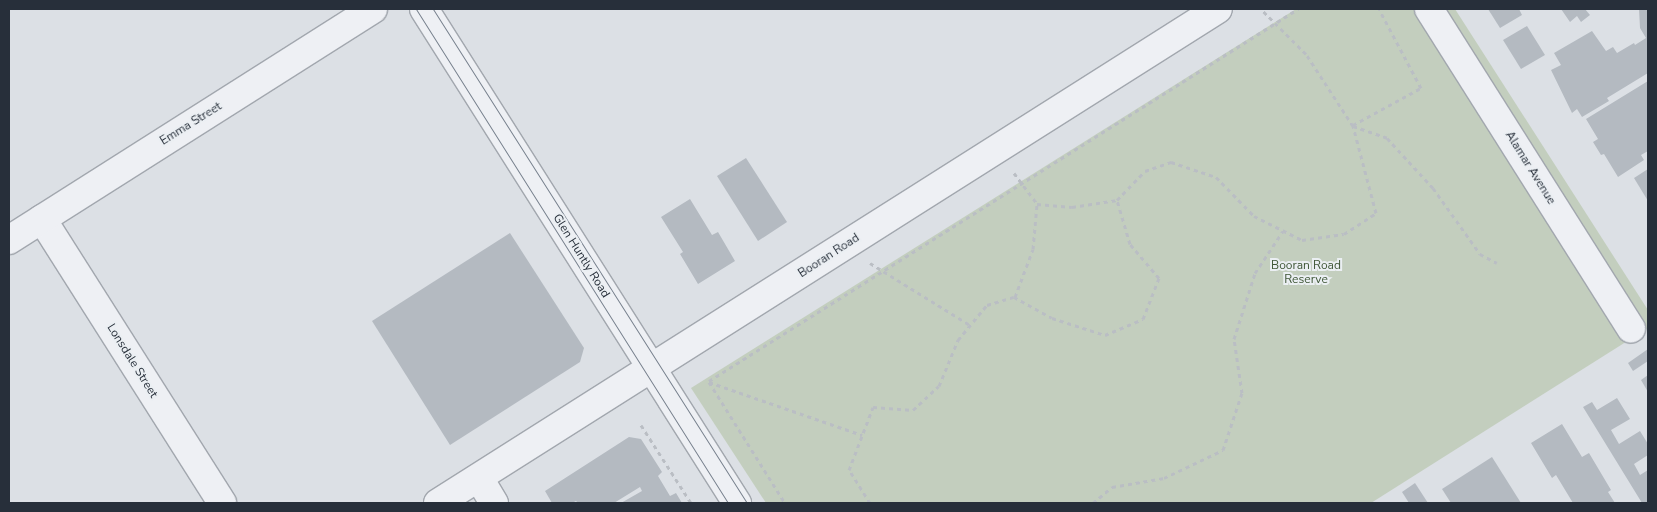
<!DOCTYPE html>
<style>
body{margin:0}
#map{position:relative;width:1657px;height:512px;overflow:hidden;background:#dce0e5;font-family:"Nunito Sans",sans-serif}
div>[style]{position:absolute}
.green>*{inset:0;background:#c3cebe}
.building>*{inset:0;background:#b4bac1}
.path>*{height:3px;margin-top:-1.5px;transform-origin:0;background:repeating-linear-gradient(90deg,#babec4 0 4px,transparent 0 8px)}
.roads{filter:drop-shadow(1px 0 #a2a7ae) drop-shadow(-1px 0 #a2a7ae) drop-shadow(0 1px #a2a7ae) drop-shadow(0 -1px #a2a7ae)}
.minor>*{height:28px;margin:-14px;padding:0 14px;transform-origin:14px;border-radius:14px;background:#eef0f4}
.tram>*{height:1px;margin:-0.5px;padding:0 0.5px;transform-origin:0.5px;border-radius:0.5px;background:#77808d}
span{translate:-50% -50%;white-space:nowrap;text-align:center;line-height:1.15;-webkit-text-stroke:4px #ebeff3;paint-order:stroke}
.street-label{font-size:12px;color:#272f3a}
.park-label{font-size:12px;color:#3d5535}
.frame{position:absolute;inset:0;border:10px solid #272f3a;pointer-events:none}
</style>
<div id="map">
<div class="green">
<div style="clip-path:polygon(1296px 9px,1455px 9px,1648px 310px,1648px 328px,1371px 503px,766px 503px,691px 388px)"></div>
</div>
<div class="building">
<div style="clip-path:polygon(1488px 9px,1519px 9px,1522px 15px,1500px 28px)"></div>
<div style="clip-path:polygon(1561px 9px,1585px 9px,1590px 15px,1581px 22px,1577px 16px,1570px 22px)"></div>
<div style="clip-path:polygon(1639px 9px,1648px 9px,1648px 73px,1607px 98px,1609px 101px,1582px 117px,1577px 109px,1572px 113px,1551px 70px,1561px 65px,1554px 53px,1592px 31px,1606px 51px,1613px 47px,1617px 53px,1634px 43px,1635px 45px,1646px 38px,1640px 28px)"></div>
<div style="clip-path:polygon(1527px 26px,1545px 55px,1521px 69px,1503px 40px)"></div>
<div style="clip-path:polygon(1648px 81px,1648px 151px,1641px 155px,1644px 160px,1618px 177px,1604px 154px,1601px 155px,1593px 142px,1598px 139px,1586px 119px)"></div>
<div style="clip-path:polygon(746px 158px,787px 222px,758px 241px,717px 176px)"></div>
<div style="clip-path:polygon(1648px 169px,1648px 201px,1634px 178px)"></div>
<div style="clip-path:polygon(690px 199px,712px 235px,718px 232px,735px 261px,698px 284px,680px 254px,683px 252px,661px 217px)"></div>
<div style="clip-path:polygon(510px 233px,584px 348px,580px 362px,450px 445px,372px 321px)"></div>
<div style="clip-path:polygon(1648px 349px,1648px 361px,1633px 371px,1628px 363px)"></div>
<div style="clip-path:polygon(1648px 375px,1648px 392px,1641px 380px)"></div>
<div style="clip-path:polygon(1617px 398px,1630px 419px,1611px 430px,1619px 444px,1640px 431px,1648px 444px,1648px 455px,1634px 464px,1640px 475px,1648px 470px,1648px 503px,1642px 503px,1583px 407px,1592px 402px,1597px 410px)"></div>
<div style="clip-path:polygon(1562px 424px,1582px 457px,1589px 453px,1611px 490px,1608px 492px,1615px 503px,1573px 503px,1556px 475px,1552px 478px,1531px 443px)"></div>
<div style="clip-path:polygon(629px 437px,641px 439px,662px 472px,658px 476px,670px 496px,676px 493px,682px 503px,621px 503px,642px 491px,640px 487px,614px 503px,578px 503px,576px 501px,572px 503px,552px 503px,545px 491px)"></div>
<div style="clip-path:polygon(1492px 457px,1521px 503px,1451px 503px,1442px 489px)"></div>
<div style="clip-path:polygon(1415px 483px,1428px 503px,1409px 503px,1402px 492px)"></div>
</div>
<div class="path">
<div style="left:1353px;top:125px;width:77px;rotate:-28.6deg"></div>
<div style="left:1421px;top:88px;width:89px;rotate:-118deg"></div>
<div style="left:1353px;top:126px;width:36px;rotate:19deg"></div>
<div style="left:1387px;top:138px;width:68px;rotate:47.4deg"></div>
<div style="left:1433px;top:188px;width:81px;rotate:54.5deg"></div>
<div style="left:1480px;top:254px;width:19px;rotate:28deg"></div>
<div style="left:1014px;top:173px;width:39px;rotate:53deg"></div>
<div style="left:1037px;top:204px;width:35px;rotate:5deg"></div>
<div style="left:1072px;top:207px;width:46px;rotate:-8.8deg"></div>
<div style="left:870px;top:263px;width:118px;rotate:31.8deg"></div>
<div style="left:1015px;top:297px;width:51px;rotate:-69.4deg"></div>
<div style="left:1033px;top:249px;width:45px;rotate:-84.9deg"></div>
<div style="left:709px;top:381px;width:697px;rotate:-32.28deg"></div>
<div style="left:709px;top:382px;width:162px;rotate:19.1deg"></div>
<div style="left:709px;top:382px;width:143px;rotate:57.9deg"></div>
<div style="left:641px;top:425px;width:93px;rotate:57.3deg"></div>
<div style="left:870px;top:503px;width:39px;rotate:-122deg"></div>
<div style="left:849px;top:470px;width:67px;rotate:-69.1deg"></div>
<div style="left:873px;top:407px;width:40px;rotate:4.3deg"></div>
<div style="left:913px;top:410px;width:35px;rotate:-43deg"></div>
<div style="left:939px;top:386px;width:50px;rotate:-67.6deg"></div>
<div style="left:958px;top:340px;width:45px;rotate:-50.4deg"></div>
<div style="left:987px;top:305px;width:28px;rotate:-17deg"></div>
<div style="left:1014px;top:297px;width:43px;rotate:28.9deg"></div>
<div style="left:1052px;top:318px;width:56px;rotate:17.8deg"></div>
<div style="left:1105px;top:335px;width:41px;rotate:-22.8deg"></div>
<div style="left:1143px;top:319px;width:44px;rotate:-68.7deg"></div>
<div style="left:1159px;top:278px;width:45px;rotate:-130.5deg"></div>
<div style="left:1130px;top:244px;width:46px;rotate:-106.5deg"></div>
<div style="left:1117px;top:200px;width:40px;rotate:-46deg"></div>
<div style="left:1145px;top:171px;width:28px;rotate:-19deg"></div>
<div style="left:1171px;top:162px;width:47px;rotate:18.4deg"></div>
<div style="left:1216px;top:177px;width:54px;rotate:45.7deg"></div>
<div style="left:1254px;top:216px;width:54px;rotate:26.6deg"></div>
<div style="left:1302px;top:240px;width:42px;rotate:-8.1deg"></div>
<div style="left:1344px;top:234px;width:38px;rotate:-33deg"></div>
<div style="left:1376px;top:213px;width:90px;rotate:-104.8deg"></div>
<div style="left:1353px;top:126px;width:86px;rotate:-123.1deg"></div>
<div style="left:1306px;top:54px;width:64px;rotate:-135deg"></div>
<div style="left:1093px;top:503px;width:25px;rotate:-40deg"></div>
<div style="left:1112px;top:487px;width:53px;rotate:-9.8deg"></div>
<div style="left:1164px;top:478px;width:65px;rotate:-25.4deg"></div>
<div style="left:1223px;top:450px;width:60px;rotate:-71.6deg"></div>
<div style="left:1242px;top:393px;width:55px;rotate:-98.4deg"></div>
<div style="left:1234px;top:339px;width:69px;rotate:-72.3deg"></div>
<div style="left:1255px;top:273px;width:50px;rotate:-56.3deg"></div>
</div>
<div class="roads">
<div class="minor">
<div style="left:424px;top:9px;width:585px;rotate:57.64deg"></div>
<div style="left:1429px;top:9px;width:378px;rotate:57.7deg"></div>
<div style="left:42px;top:219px;width:336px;rotate:57.6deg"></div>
<div style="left:9px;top:240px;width:431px;rotate:-32.4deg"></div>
<div style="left:479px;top:478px;width:29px;rotate:59deg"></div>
<div style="left:438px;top:503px;width:923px;rotate:-32.35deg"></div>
</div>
</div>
<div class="tram">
<div style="left:416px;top:9px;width:584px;rotate:57.72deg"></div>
<div style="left:433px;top:9px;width:585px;rotate:57.56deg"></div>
</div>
<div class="street-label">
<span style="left:191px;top:124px;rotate:-32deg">Emma Street</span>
<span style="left:1530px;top:168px;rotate:58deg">Alamar Avenue</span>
<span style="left:581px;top:256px;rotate:58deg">Glen Huntly Road</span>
<span style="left:829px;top:256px;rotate:-33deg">Booran Road</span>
<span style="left:132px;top:361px;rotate:58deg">Lonsdale Street</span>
</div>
<div class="park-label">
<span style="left:1306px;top:273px">Booran Road<br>Reserve</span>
</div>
<div class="frame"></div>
</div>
